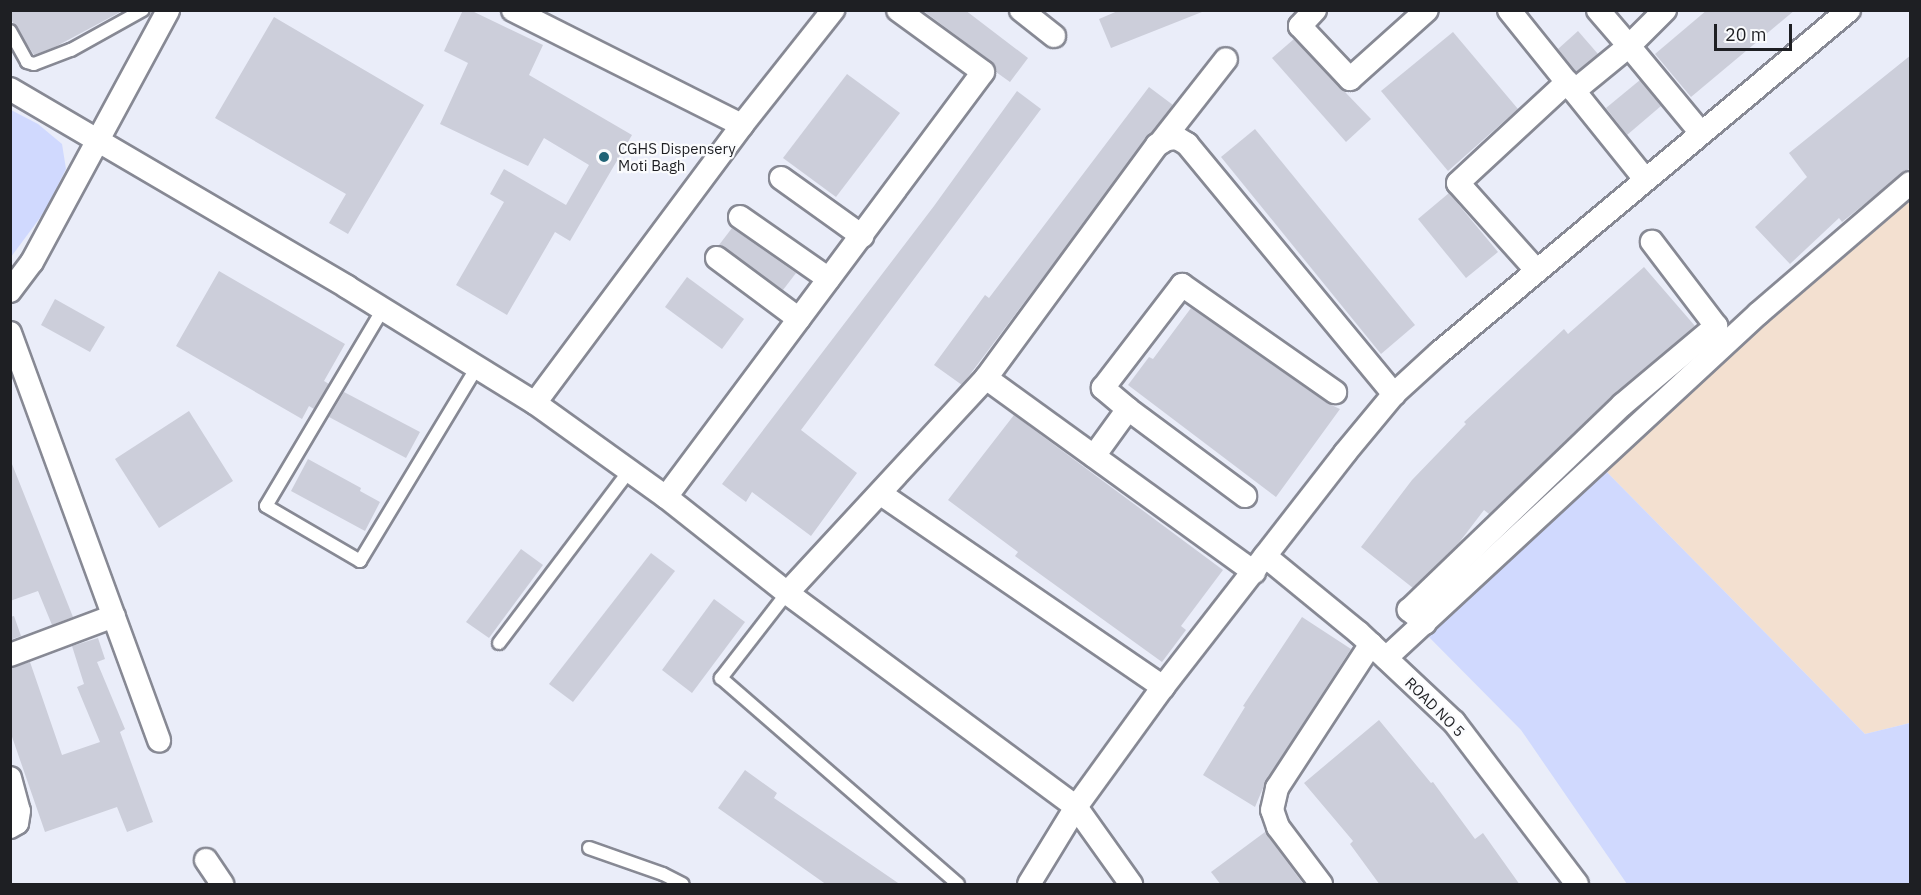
<!DOCTYPE html>
<style>
body{margin:0}
#map{position:relative;width:1921px;height:895px;overflow:hidden;background:#eaedf9;font-family:"IBM Plex Sans",sans-serif}
div>[style]{position:absolute}
.education>*{inset:0;background:#f3e0d0}
.green>*{inset:0;background:#d0d9fe}
.building>*{inset:0;background:#ccceda}
.roads{filter:drop-shadow(2px 0 #878994) drop-shadow(-2px 0 #878994) drop-shadow(0 2px #878994) drop-shadow(0 -2px #878994)}
.lane>*{height:12px;margin:-6px;padding:0 6px;transform-origin:6px;border-radius:6px;background:#fff}
.street>*{height:22px;margin:-11px;padding:0 11px;transform-origin:11px;border-radius:11px;background:#fff}
.dots>*{width:16px;height:16px;translate:-50% -50%;box-sizing:border-box;border:3px solid #fafbfd;border-radius:50%}
span{translate:-50% -50%;white-space:nowrap;text-align:center;line-height:1.15;-webkit-text-stroke:4.5px #fafbfd;paint-order:stroke}
.poi-label{font-size:15px;color:#1e1f23}
.left{translate:0 -50%;text-align:left}
.street-label{font-size:15px;color:#1e1f23}
.frame{position:absolute;inset:0;border:12px solid #1e1f23;pointer-events:none}
.scale{position:absolute;left:1714px;top:24px;width:78px;height:27px;box-sizing:border-box;border:3px solid #1e1f23;border-top:0;padding-left:8px;font-size:18px;line-height:21px;white-space:nowrap;color:#1e1f23;-webkit-text-stroke:4px #fafbfd;paint-order:stroke}
</style>
<div id="map">
<div class="education">
<div style="clip-path:polygon(1910px 183px,1910px 723px,1865px 734px,1591px 456px)"></div>
</div>
<div class="green">
<div style="clip-path:polygon(11px 110px,38px 124px,62px 144px,66px 169px,45px 211px,11px 257px)"></div>
<div style="clip-path:polygon(1591px 456px,1865px 734px,1910px 723px,1910px 884px,1627px 884px,1521px 730px,1419px 627px)"></div>
</div>
<div class="building">
<div style="clip-path:polygon(10px 10px,124px 10px,55px 47px,34px 55px,10px 18px)"></div>
<div style="clip-path:polygon(463px 10px,470px 10px,543px 45px,529px 75px,632px 135px,570px 241px,555px 232px,507px 315px,456px 285px,504px 202px,490px 194px,504px 169px,566px 205px,589px 165px,544px 138px,528px 166px,440px 124px,468px 63px,444px 51px)"></div>
<div style="clip-path:polygon(922px 10px,965px 10px,1028px 58px,1010px 82px,996px 72px,991px 61px)"></div>
<div style="clip-path:polygon(1120px 10px,1202px 10px,1202px 12px,1111px 48px,1099px 19px)"></div>
<div style="clip-path:polygon(1707px 10px,1795px 10px,1691px 97px,1655px 54px)"></div>
<div style="clip-path:polygon(274px 17px,424px 105px,348px 234px,329px 223px,346px 194px,215px 118px)"></div>
<div style="clip-path:polygon(1578px 31px,1598px 54px,1576px 72px,1558px 49px)"></div>
<div style="clip-path:polygon(1453px 32px,1518px 109px,1448px 171px,1381px 91px)"></div>
<div style="clip-path:polygon(1294px 39px,1371px 119px,1346px 142px,1272px 58px)"></div>
<div style="clip-path:polygon(1911px 55px,1911px 167px,1842px 222px,1839px 218px,1790px 264px,1755px 227px,1807px 177px,1789px 153px)"></div>
<div style="clip-path:polygon(847px 74px,900px 113px,836px 197px,783px 158px)"></div>
<div style="clip-path:polygon(1640px 80px,1661px 106px,1627px 135px,1606px 108px)"></div>
<div style="clip-path:polygon(1149px 87px,1173px 105px,962px 385px,934px 365px,985px 295px,989px 298px)"></div>
<div style="clip-path:polygon(1017px 91px,1041px 109px,801px 430px,857px 473px,811px 536px,752px 492px,746px 502px,722px 484px,934px 206px)"></div>
<div style="clip-path:polygon(1255px 129px,1415px 325px,1381px 354px,1221px 157px)"></div>
<div style="clip-path:polygon(1449px 193px,1498px 252px,1466px 278px,1418px 219px)"></div>
<div style="clip-path:polygon(732px 228px,796px 273px,783px 290px,719px 245px)"></div>
<div style="clip-path:polygon(1644px 267px,1695px 326px,1613px 395px,1489px 514px,1484px 510px,1458px 544px,1413px 588px,1361px 547px,1412px 480px,1466px 424px,1464px 422px,1564px 329px,1568px 334px)"></div>
<div style="clip-path:polygon(219px 271px,345px 344px,324px 381px,329px 384px,314px 409px,309px 406px,302px 419px,176px 346px)"></div>
<div style="clip-path:polygon(687px 277px,744px 319px,722px 349px,665px 307px)"></div>
<div style="clip-path:polygon(55px 299px,105px 327px,90px 352px,41px 325px)"></div>
<div style="clip-path:polygon(1191px 308px,1327px 403px,1340px 409px,1276px 497px,1128px 385px,1149px 357px,1153px 359px)"></div>
<div style="clip-path:polygon(344px 392px,420px 432px,406px 458px,329px 417px)"></div>
<div style="clip-path:polygon(189px 411px,233px 481px,159px 528px,115px 459px)"></div>
<div style="clip-path:polygon(1014px 415px,1223px 570px,1181px 626px,1186px 630px,1162px 662px,1015px 556px,1018px 552px,948px 500px)"></div>
<div style="clip-path:polygon(10px 459px,73px 617px,52px 625px,38px 591px,10px 601px)"></div>
<div style="clip-path:polygon(308px 459px,361px 488px,360px 491px,380px 502px,365px 531px,291px 491px)"></div>
<div style="clip-path:polygon(521px 549px,543px 565px,489px 638px,466px 622px)"></div>
<div style="clip-path:polygon(651px 553px,675px 571px,573px 702px,549px 684px)"></div>
<div style="clip-path:polygon(714px 599px,745px 622px,692px 693px,662px 670px)"></div>
<div style="clip-path:polygon(14px 616px,21px 636px,10px 640px,10px 617px)"></div>
<div style="clip-path:polygon(1302px 617px,1351px 649px,1266px 781px,1255px 807px,1203px 775px,1245px 707px,1243px 706px)"></div>
<div style="clip-path:polygon(98px 638px,105px 659px,97px 662px,125px 729px,120px 732px,153px 822px,127px 832px,117px 807px,45px 832px,10px 731px,10px 668px,30px 662px,62px 755px,100px 742px,77px 687px,84px 684px,72px 646px)"></div>
<div style="clip-path:polygon(1379px 720px,1431px 783px,1433px 782px,1475px 839px,1483px 833px,1520px 885px,1380px 885px,1350px 844px,1353px 841px,1304px 783px)"></div>
<div style="clip-path:polygon(745px 770px,777px 793px,774px 798px,901px 885px,827px 885px,718px 808px)"></div>
<div style="clip-path:polygon(1265px 832px,1304px 885px,1221px 885px,1211px 872px)"></div>
</div>
<div class="roads">
<div class="lane">
<div style="left:10px;top:31px;width:35px;rotate:61deg"></div>
<div style="left:27px;top:62px;width:7px;rotate:16deg"></div>
<div style="left:34px;top:64px;width:40px;rotate:-21deg"></div>
<div style="left:71px;top:50px;width:82px;rotate:-29.1deg"></div>
<div style="left:383px;top:309px;width:229px;rotate:120.7deg"></div>
<div style="left:266px;top:506px;width:109px;rotate:30.3deg"></div>
<div style="left:360px;top:561px;width:227px;rotate:-58.9deg"></div>
<div style="left:787px;top:593px;width:108px;rotate:127.8deg"></div>
<div style="left:721px;top:678px;width:314px;rotate:41deg"></div>
<div style="left:499px;top:643px;width:216px;rotate:-52.9deg"></div>
<div style="left:589px;top:848px;width:78px;rotate:19.4deg"></div>
<div style="left:663px;top:874px;width:22px;rotate:27deg"></div>
</div>
<div class="street">
<div style="left:513px;top:10px;width:256px;rotate:26.7deg"></div>
<div style="left:1021px;top:10px;width:42px;rotate:38.2deg"></div>
<div style="left:1315px;top:10px;width:22px;rotate:133deg"></div>
<div style="left:1300px;top:26px;width:73px;rotate:46.7deg"></div>
<div style="left:1350px;top:79px;width:103px;rotate:-41.9deg"></div>
<div style="left:1509px;top:10px;width:217px;rotate:51.2deg"></div>
<div style="left:1598px;top:10px;width:48px;rotate:49.3deg"></div>
<div style="left:1629px;top:46px;width:51px;rotate:-45deg"></div>
<div style="left:10px;top:89px;width:391px;rotate:30.4deg"></div>
<div style="left:347px;top:287px;width:221px;rotate:31.7deg"></div>
<div style="left:535px;top:403px;width:161px;rotate:35.7deg"></div>
<div style="left:666px;top:497px;width:154px;rotate:38.4deg"></div>
<div style="left:787px;top:593px;width:360px;rotate:36.5deg"></div>
<div style="left:1076px;top:807px;width:95px;rotate:54.5deg"></div>
<div style="left:1574px;top:91px;width:71px;rotate:-39.3deg"></div>
<div style="left:1629px;top:46px;width:113px;rotate:50.4deg"></div>
<div style="left:1161px;top:142px;width:105px;rotate:-51.9deg"></div>
<div style="left:781px;top:178px;width:100px;rotate:35.6deg"></div>
<div style="left:740px;top:217px;width:108px;rotate:34.9deg"></div>
<div style="left:717px;top:258px;width:102px;rotate:36.6deg"></div>
<div style="left:1537px;top:271px;width:118px;rotate:-131.9deg"></div>
<div style="left:1458px;top:183px;width:149px;rotate:-42.8deg"></div>
<div style="left:10px;top:291px;width:36px;rotate:-53deg"></div>
<div style="left:32px;top:262px;width:286px;rotate:-61.6deg"></div>
<div style="left:10px;top:333px;width:434px;rotate:69.9deg"></div>
<div style="left:986px;top:378px;width:289px;rotate:-53.7deg"></div>
<div style="left:1157px;top:145px;width:12px;rotate:-31deg"></div>
<div style="left:1167px;top:139px;width:10px;rotate:-6deg"></div>
<div style="left:1177px;top:138px;width:12px;rotate:31deg"></div>
<div style="left:1187px;top:144px;width:325px;rotate:50.4deg"></div>
<div style="left:535px;top:403px;width:347px;rotate:-53.3deg"></div>
<div style="left:742px;top:125px;width:147px;rotate:-51.6deg"></div>
<div style="left:1128px;top:409px;width:33px;rotate:-140deg"></div>
<div style="left:1103px;top:388px;width:130px;rotate:-52.5deg"></div>
<div style="left:1182px;top:285px;width:187px;rotate:35deg"></div>
<div style="left:1094px;top:456px;width:58px;rotate:-54.1deg"></div>
<div style="left:1128px;top:409px;width:146px;rotate:36.6deg"></div>
<div style="left:881px;top:494px;width:342px;rotate:34.4deg"></div>
<div style="left:666px;top:497px;width:530px;rotate:-53.28deg"></div>
<div style="left:983px;top:72px;width:105px;rotate:-143.9deg"></div>
<div style="left:1265px;top:556px;width:120px;rotate:39.3deg"></div>
<div style="left:1358px;top:632px;width:132px;rotate:43.2deg"></div>
<div style="left:1454px;top:722px;width:203px;rotate:52.8deg"></div>
<div style="left:787px;top:593px;width:293px;rotate:-47.2deg"></div>
<div style="left:986px;top:378px;width:331px;rotate:35.9deg"></div>
<div style="left:1425px;top:623px;width:21px;rotate:-141deg"></div>
<div style="left:1409px;top:610px;width:296px;rotate:-43.9deg"></div>
<div style="left:1622px;top:405px;width:123px;rotate:-40deg"></div>
<div style="left:1716px;top:326px;width:106px;rotate:-127.3deg"></div>
<div style="left:10px;top:655px;width:111px;rotate:-20.6deg"></div>
<div style="left:1386px;top:658px;width:508px;rotate:-42.77deg"></div>
<div style="left:1759px;top:313px;width:199px;rotate:-40.7deg"></div>
<div style="left:10px;top:778px;width:34px;rotate:75deg"></div>
<div style="left:19px;top:811px;width:12px;rotate:99deg"></div>
<div style="left:17px;top:823px;width:8px;rotate:150deg"></div>
<div style="left:206px;top:860px;width:29px;rotate:56deg"></div>
<div style="left:1029px;top:884px;width:90px;rotate:-58.6deg"></div>
<div style="left:1076px;top:807px;width:148px;rotate:-54.1deg"></div>
<div style="left:1163px;top:687px;width:296px;rotate:-52.1deg"></div>
<div style="left:1345px;top:453px;width:77px;rotate:-50.3deg"></div>
<div style="left:1394px;top:394px;width:62px;rotate:-42.4deg"></div>
<div style="left:1440px;top:352px;width:533px;rotate:-39.9deg"></div>
<div style="left:1321px;top:884px;width:71px;rotate:-127deg"></div>
<div style="left:1278px;top:827px;width:18px;rotate:-109deg"></div>
<div style="left:1272px;top:810px;width:23px;rotate:-77deg"></div>
<div style="left:1277px;top:788px;width:172px;rotate:-56.9deg"></div>
</div>
</div>
<div class="dots">
<div style="left:604px;top:157px;background:#206376"></div>
</div>
<div class="poi-label">
<span class="left" style="left:618px;top:157px">CGHS Dispensery<br>Moti Bagh</span>
</div>
<div class="street-label">
<span style="left:1435px;top:707px;rotate:45deg">ROAD NO 5</span>
</div>
<div class="frame"></div>
<div class="scale">20 m</div>
</div>
